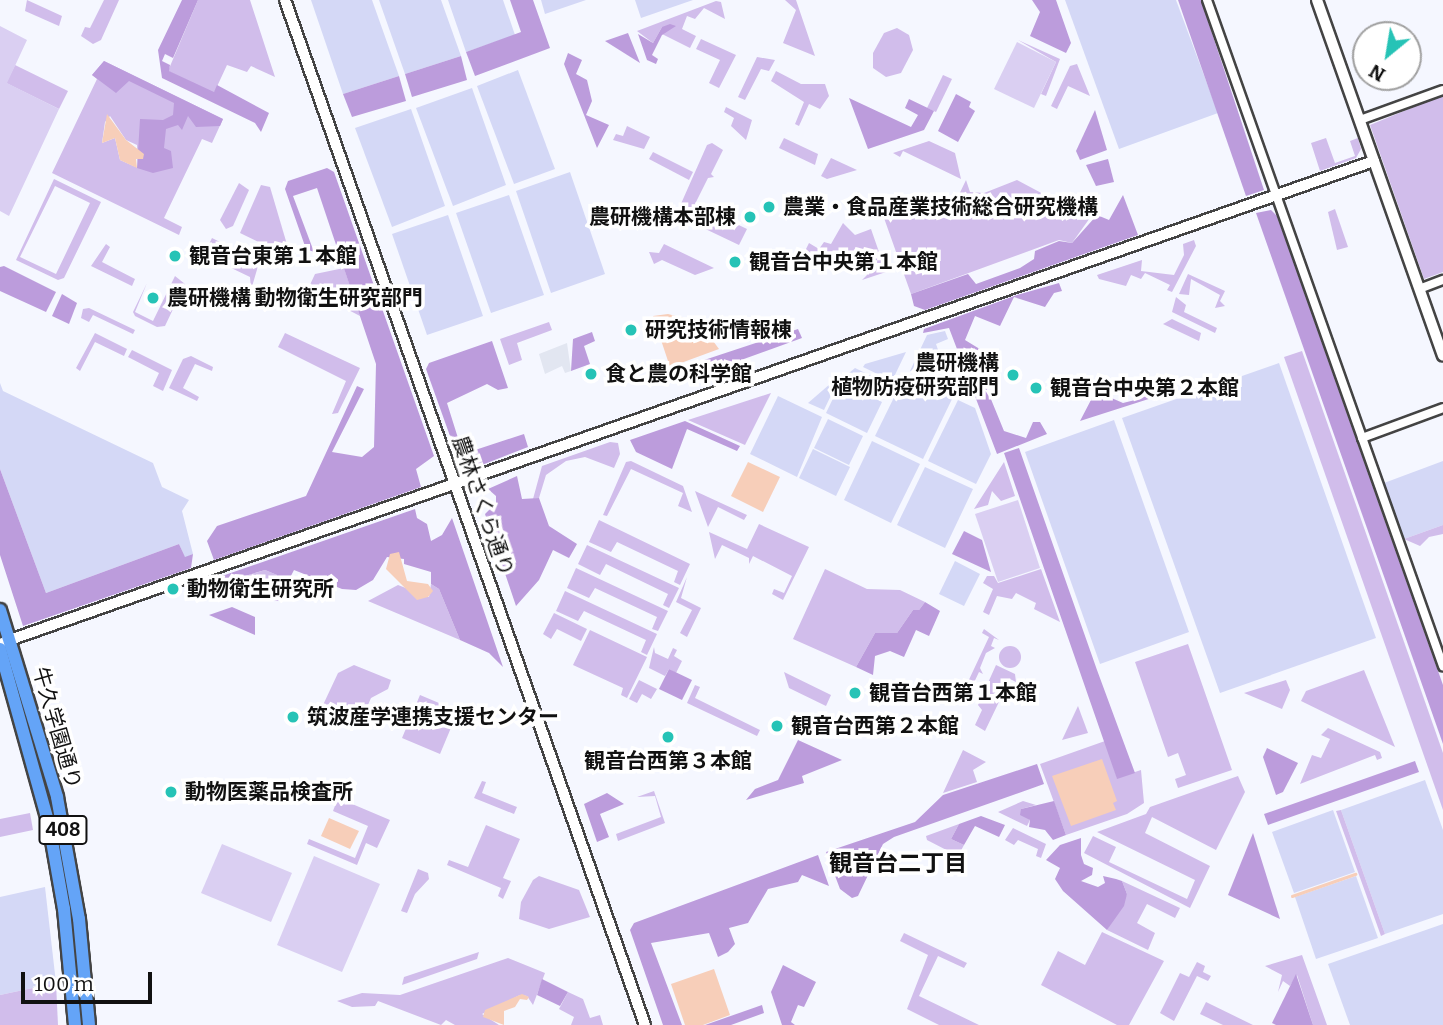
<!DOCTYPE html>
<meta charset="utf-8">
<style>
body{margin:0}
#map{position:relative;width:1443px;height:1025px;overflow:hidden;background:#f5f7ff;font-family:Bitter,"Noto Sans JP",serif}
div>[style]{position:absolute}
.farmland>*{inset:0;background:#d4d8f6}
.green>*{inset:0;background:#d1bdeb}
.round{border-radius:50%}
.forest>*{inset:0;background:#bc9cdc}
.pitch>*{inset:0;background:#dacff2}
.plaza>*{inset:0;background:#e2e6f1}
.water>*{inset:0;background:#f7ceb9}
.stream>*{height:2.5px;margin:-1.25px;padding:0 1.25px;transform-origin:1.25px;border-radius:1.25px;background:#f7ceb9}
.roads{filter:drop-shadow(2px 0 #444) drop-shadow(-2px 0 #444) drop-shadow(0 2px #444) drop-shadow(0 -2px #444)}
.minor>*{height:8px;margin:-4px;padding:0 4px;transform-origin:4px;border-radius:4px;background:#fff}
.tertiary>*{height:10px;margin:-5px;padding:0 5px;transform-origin:5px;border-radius:5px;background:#fff}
.trunk>*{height:12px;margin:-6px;padding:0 6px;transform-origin:6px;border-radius:6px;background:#64a4f7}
.dots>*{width:19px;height:19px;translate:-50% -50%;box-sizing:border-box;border:4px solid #fff;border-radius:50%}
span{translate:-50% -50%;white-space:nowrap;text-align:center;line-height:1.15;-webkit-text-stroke:7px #fff;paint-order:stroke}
.shield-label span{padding:2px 5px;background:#fff;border:2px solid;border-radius:5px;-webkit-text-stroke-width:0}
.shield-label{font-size:19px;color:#111;font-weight:700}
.poi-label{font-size:21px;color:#111;font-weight:700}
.left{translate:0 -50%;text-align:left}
.right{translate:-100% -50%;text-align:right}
.street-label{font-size:21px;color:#111}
.neighbourhood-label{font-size:23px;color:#111;font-weight:700}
.north{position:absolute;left:1352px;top:21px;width:70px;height:70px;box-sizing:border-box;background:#fff;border:2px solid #a0a0a0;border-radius:50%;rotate:210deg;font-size:19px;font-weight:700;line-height:28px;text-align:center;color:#111}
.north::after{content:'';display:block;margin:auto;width:24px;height:32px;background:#26c3b6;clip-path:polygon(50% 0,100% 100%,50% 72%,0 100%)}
.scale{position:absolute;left:21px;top:972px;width:131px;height:32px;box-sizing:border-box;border:4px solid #111;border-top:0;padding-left:9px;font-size:21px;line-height:24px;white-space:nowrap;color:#111;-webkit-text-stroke:5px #fff;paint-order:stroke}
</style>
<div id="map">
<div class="farmland">
<div style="clip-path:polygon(311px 0,372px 0,399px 76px,343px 94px)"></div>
<div style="clip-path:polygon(379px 0,441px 0,461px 56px,405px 74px)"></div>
<div style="clip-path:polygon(448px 0,503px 0,515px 35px,466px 52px)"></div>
<div style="clip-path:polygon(541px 0,586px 0,545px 14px)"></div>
<div style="clip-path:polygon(635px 0,693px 0,641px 18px)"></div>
<div style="clip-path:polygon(1065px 0,1176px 0,1218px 113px,1119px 149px)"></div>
<div style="clip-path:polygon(518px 70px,555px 169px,514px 184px,477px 86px)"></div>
<div style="clip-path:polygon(472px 88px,506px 185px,453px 206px,416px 108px)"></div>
<div style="clip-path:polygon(411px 109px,445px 206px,392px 227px,355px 128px)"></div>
<div style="clip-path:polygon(570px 172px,605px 274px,551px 293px,516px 191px)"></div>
<div style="clip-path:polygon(509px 195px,544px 295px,491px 313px,456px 213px)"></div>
<div style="clip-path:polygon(448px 215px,483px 316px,427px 335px,392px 234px)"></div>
<div style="clip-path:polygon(945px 331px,948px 339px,936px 344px,946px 373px,955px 380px,953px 391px,910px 371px,927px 335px)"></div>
<div style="clip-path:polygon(906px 352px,892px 381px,863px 367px,865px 364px)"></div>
<div style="clip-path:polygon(1279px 363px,1376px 638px,1220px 693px,1122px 418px)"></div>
<div style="clip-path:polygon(855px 368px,890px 385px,884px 397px,843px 378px)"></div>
<div style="clip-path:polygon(906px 373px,953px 397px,923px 459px,875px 436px)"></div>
<div style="clip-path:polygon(841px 382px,882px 402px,867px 433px,826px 413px)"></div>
<div style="clip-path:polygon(0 383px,3px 391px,153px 463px,162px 487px,189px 500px,182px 511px,193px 554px,185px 558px,179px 544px,46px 593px,0 469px)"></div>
<div style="clip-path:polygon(830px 384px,835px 387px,824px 410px,808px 403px)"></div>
<div style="clip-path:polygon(778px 396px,822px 417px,797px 477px,750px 454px)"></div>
<div style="clip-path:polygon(958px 400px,975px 408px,991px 454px,976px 484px,928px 461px)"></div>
<div style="clip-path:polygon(828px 419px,863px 436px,849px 465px,814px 448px)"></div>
<div style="clip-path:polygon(1114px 420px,1189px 632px,1100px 664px,1025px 452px)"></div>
<div style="clip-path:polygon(872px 441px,920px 464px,891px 523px,844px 500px)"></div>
<div style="clip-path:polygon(813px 449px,850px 467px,836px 496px,799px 478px)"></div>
<div style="clip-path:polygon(1443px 461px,1443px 525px,1404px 539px,1384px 483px)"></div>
<div style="clip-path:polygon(925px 467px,973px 489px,945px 548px,897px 525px)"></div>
<div style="clip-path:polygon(955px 561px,980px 574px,964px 606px,939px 594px)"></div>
<div style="clip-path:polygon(1425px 780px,1443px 830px,1443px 914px,1385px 934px,1341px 810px)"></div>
<div style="clip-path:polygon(1333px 810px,1355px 872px,1294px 893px,1272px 832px)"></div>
<div style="clip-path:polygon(1356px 876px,1378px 938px,1316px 959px,1295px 897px)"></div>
<div style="clip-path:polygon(45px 887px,56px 983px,0 995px,0 897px)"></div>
<div style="clip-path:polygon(1443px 924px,1443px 1025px,1350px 1025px,1328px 964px)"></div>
</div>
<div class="green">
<div style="clip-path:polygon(27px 0,62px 16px,59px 26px,25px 11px)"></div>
<div style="clip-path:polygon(104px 0,119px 0,101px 40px,93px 44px,81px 36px,85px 27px,90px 28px)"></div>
<div style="clip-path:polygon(198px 0,250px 0,275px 77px,251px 66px,247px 72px,227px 65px,214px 93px,168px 71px)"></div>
<div style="clip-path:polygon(785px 0,796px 0,815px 56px,783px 43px,796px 10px)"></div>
<div style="clip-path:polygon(716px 1px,721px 2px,725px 19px,704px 8px,695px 19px,687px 16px,682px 29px,696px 36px,690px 48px,662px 34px,665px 32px,662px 27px,653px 43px,637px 31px)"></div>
<div style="clip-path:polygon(897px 28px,909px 35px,913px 50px,901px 73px,886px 77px,873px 68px,873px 53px,884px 33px)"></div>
<div style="clip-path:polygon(701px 39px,736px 55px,719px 88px,709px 83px,720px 60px,696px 49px)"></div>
<div style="clip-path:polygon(1018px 40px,1060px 59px,1046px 96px,1041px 94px,1056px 62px)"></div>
<div style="clip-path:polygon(757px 57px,775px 60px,769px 71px,761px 69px,745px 100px,738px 97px)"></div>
<div style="clip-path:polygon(evenodd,104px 61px,223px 119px,212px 143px,202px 139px,164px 218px,182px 227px,179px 235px,52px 173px,97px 79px,92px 75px,104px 61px,110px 116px,126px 140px,137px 145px,138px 168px,120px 160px,115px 138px,102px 143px,105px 122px,110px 116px)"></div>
<div style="clip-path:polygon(1077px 64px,1090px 96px,1068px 86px,1057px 109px,1051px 106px,1070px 66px)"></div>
<div style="clip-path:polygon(15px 65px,68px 91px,59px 109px,6px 83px)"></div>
<div style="clip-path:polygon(776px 71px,801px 84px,825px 84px,829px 96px,820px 109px,809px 104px,799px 126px,795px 124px,804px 102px,771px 81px)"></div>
<div style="clip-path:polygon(943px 75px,952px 79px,936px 112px,927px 108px)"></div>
<div style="clip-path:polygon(1443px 95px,1443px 272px,1424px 279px,1370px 125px)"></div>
<div style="clip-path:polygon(726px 107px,752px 120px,746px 140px,731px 126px,734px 118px,724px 112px)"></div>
<div style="clip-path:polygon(627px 126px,650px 137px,644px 149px,613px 140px,616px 134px,623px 136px)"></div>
<div style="clip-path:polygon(784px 138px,818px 154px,815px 165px,779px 148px)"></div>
<div style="clip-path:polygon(1326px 138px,1335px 163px,1355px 156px,1350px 141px,1358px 138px,1361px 149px,1356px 158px,1320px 171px,1311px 143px)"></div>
<div style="clip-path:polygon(929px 141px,955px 153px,961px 179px,903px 151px,900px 157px,893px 153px)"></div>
<div style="clip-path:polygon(712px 143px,723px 150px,711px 174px,714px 177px,708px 178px,695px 204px,747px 229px,739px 245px,676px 215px,707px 145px)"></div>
<div style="clip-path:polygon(653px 152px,693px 172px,689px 180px,649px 159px)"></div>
<div style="clip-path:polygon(831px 158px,857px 170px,827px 179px,821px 176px)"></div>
<div style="clip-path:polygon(evenodd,54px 179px,101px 202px,64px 278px,58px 280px,16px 260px,54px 179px,55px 186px,90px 203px,56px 274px,20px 257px,55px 186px)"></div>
<div style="clip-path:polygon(966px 180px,970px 192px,984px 193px,1017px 180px,1047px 196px,1046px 200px,1060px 206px,1064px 201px,1092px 215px,1072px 243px,1059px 240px,911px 294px,884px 218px,942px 197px,955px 203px)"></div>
<div style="clip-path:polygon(239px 183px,249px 190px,233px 226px,226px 229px,220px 220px)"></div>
<div style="clip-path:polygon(261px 185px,270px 187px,291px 258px,240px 233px)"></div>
<div style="clip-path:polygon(1335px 209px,1348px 247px,1337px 250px,1328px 212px)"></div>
<div style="clip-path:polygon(843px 223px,855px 235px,871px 229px,886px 272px,862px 280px,867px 275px,861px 258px,855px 259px,852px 254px,812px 269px,818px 257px,805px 251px,809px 243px,819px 249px,824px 242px,831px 244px)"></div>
<div style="clip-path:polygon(212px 238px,232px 248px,230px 255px,236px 244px,261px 256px,251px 290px,250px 277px,225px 265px,227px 251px,208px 246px)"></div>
<div style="clip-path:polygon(1194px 240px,1196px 246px,1172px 292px,1167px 290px,1170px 285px,1145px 273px,1141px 279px,1131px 275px,1126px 286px,1099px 279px,1097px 275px,1142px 260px,1141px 271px,1174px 275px,1184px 255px,1183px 244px)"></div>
<div style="clip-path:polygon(106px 244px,110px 247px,102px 262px,135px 279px,132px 286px,91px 266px)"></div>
<div style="clip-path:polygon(664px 244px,714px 268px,695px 275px,662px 260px,654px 264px,649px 252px,659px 253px)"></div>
<div style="clip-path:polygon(344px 268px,360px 316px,308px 289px,315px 274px)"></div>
<div style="clip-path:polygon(1188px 274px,1225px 291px,1220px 301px,1225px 306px,1215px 308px,1220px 295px,1191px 279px,1189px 295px,1179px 294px)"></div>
<div style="clip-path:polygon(175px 276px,185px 284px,165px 326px,157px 327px,135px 316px,133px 312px,147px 283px,135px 312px,153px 321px)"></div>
<div style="clip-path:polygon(1176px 297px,1186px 305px,1184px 312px,1217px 328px,1215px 333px,1172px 312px)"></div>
<div style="clip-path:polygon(89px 308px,135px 330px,133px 334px,93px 315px,89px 322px,81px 318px,83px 309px)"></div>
<div style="clip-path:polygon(1172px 319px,1201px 333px,1199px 341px,1163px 324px)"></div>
<div style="clip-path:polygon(549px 322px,552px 330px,517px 343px,522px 360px,509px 365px,500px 339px)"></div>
<div style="clip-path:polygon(95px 333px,127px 349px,124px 356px,95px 342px,80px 371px,76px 368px)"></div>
<div style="clip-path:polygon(285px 333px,360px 368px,338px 413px,332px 414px,346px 381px,278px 347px)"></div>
<div style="clip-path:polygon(132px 350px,172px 370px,163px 391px,153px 386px,159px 373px,128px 357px)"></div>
<div style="clip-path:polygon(1302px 351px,1443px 753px,1443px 810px,1284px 357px)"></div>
<div style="clip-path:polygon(191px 356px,213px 367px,212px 371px,195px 364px,183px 388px,199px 397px,197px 401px,169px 388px,183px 359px)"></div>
<div style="clip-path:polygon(771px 393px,745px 445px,688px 420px)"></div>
<div style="clip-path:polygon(610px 442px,618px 443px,620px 454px,614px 468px,585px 457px,566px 461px,546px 475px,539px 498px,533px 499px,542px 466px)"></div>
<div style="clip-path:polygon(631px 461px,683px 486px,692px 512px,678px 506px,683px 493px,631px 469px,607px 516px,603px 515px,626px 462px)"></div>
<div style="clip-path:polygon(1004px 462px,1015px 496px,1001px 501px,992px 491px,988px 505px,974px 509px)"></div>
<div style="clip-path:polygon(695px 491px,747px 515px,744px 520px,718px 507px,708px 527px)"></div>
<div style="clip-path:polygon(599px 520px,690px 564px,680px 585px,674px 582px,678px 571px,617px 542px,611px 552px,589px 542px)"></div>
<div style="clip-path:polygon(759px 524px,809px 547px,783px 600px,772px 594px,774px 589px,784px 593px,792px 576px,753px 556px,749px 564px,749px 558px,722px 545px,715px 559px,709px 532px,747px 549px)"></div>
<div style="clip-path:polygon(1443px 525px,1443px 534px,1429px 537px,1420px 546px,1404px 539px)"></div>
<div style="clip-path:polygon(587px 545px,679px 588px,669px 608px,663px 605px,668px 594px,606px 564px,600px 575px,578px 564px)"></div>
<div style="clip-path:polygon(576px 568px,668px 611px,658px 631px,652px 629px,657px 617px,595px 588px,589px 598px,567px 588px)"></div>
<div style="clip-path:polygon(825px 569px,867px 589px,900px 590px,925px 602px,919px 610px,913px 610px,897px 633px,875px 633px,856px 667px,793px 639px)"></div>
<div style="clip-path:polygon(1041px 569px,1060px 622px,1034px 609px,1036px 603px,1016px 593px,1012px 599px,997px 596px,989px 615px,983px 612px,993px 589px,983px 583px,987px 576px,994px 576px,998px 583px)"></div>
<div style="clip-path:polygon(265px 570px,277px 575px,267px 598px,226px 582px)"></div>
<div style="clip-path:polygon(687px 577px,681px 598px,701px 608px,687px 637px,680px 633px,692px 610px,676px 602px)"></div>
<div style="clip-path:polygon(431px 584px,439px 589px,460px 640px,368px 601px,398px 585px,429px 597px)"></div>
<div style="clip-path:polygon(565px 591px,657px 634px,647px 655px,641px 652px,646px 640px,584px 611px,578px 621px,556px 611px)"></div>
<div style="clip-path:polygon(554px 613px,587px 629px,581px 641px,557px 629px,551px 639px,543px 634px)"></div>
<div style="clip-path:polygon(984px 629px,999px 640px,994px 638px,991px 646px,995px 648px,986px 653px,980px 668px,983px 674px,979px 672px,971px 689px,966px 686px,989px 637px,982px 633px)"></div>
<div style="clip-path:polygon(590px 630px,647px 657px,627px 698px,621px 695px,623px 688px,573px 665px)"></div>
<div style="clip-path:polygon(1188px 644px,1232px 770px,1178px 788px,1175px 779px,1186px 775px,1178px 753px,1168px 757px,1135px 662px)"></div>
<div class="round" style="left:999px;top:646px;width:22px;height:22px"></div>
<div style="clip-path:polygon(654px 647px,655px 653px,668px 659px,673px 648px,677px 650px,674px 656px,682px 661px,676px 673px,669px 669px,665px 676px,649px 668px)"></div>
<div style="clip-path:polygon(354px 665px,391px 680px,388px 689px,371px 698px,361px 721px,323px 705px,338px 673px)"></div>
<div style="clip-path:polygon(996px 665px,1015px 674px,1016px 682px,1010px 679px,985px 731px,975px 725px,982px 710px,978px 705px)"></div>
<div style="clip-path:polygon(1364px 670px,1395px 747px,1301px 701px,1306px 691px)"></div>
<div style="clip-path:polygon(784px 672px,831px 695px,826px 706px,789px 688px)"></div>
<div style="clip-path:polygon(639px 680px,657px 689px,651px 699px,642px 694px,637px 703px,629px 699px)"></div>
<div style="clip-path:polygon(1286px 680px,1290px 690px,1282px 709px,1244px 693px)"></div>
<div style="clip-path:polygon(695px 685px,700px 687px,695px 698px,760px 730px,757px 736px,687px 703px)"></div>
<div style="clip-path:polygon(420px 695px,458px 711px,440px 754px,402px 738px)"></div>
<div style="clip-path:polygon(1078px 706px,1088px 733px,1062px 740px)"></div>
<div style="clip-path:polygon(1328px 728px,1380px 752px,1382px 758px,1377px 760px,1375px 755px,1300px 784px,1312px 755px,1321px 758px,1330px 739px,1321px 735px)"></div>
<div style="clip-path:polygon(1105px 741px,1117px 778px,1141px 770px,1144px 803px,1127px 814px,1066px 835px,1040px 764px)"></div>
<div style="clip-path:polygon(963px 750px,986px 762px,973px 770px,977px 782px,943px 793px)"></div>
<div style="clip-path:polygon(1238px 776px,1245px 792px,1216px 850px,1152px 817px,1145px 833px,1210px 866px,1190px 908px,1084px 853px,1093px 836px,1116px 847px,1109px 862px,1187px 899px,1195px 880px,1097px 832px,1146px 814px,1150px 807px)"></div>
<div style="clip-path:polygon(482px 781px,486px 782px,482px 793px,517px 807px,514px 814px,474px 798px)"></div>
<div style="clip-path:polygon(654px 791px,665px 823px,618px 841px,616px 834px,661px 817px,655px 796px,637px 797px)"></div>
<div style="clip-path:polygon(338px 798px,390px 820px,377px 848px,366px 843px,357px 865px,307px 844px,309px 839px,355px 858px,368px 826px,333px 811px)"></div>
<div style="clip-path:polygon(1023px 801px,1036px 805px,1021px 809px,1030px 820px,1027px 826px,998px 812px)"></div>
<div style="clip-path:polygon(1341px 810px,1385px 934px,1381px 936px,1336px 811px)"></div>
<div style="clip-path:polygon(30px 813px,33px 830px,0 837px,0 819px)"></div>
<div style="clip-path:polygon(959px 824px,951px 839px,964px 845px,958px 856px,927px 840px,926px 836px)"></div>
<div style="clip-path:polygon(486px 825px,520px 839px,503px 878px,511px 881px,503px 899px,498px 896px,501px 888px,447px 865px,449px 860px,468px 867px)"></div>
<div style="clip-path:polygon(1013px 828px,1046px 844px,1041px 858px,1036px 856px,1038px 849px,1018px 840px,1014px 845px,1005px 840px)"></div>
<div style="clip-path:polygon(418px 869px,428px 873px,429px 879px,415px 894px,407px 913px,401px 911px)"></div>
<div style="clip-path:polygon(539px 876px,579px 890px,590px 917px,549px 929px,519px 919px,521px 902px,533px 880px)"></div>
<div style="clip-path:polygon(1122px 881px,1180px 908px,1175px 918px,1147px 904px,1137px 923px,1155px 933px,1148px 950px,1107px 930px,1127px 894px)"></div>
<div style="clip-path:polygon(1102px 932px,1164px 961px,1129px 1025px,1117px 1025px,1041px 985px,1058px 951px,1085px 965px)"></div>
<div style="clip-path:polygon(904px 933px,967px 963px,964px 968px,938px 956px,919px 996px,979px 1025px,939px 1025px,907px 1009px,928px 955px,900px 941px)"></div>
<div style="clip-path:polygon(479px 952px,477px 959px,402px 985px,404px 977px)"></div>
<div style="clip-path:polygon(1302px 955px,1327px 1025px,1313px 1025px,1297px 975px,1290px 986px,1283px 981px,1278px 992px,1282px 975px,1265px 966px)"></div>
<div style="clip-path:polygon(508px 958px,545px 973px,533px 1005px,527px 996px,520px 995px,482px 1014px,499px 1025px,455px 1025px,446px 1020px,441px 1025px,378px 1001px,375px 1006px,352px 1007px,337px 1001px,362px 993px,400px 995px)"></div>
<div style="clip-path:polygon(1197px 962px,1205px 966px,1203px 972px,1211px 976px,1208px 981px,1197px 976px,1174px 1021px,1160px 1013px,1180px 973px,1189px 977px)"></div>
<div style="clip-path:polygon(56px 983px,58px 1025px,0 1025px,0 995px)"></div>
<div style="clip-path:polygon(568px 992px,583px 999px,590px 1018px,600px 1015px,603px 1025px,571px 1025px,574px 1017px,559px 1009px)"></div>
<div style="clip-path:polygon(1206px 1002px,1253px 1025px,1223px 1025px,1200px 1014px)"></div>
</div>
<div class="forest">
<div style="clip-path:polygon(182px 0,198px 0,173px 58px,165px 54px,162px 61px,170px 65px,169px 71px,214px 92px,217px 85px,269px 113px,261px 132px,255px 123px,162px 78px,158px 50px)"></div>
<div style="clip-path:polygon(510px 0,533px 0,550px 48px,475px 76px,466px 52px,521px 32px)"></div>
<div style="clip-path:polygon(1032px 0,1056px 0,1071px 43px,1066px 53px,1030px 36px,1040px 12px)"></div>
<div style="clip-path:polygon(1178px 0,1201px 0,1264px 190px,1246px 196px)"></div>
<div style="clip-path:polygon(670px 24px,676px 26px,662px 35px,652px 55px,658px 59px,656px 64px,647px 60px,638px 34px,653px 43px,662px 27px)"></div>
<div style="clip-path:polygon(628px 33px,640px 63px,605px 41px)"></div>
<div style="clip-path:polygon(568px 53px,582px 60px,576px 74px,587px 80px,592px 101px,586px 115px,609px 125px,597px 148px,564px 64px)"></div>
<div style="clip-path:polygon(461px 56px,467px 80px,412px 97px,405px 74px)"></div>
<div style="clip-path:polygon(104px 61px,223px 119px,220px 126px,196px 127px,188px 116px,182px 130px,178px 125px,166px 129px,164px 148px,171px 151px,173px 168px,153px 173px,137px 168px,140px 119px,163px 120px,173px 115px,174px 103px,129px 81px,116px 93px,92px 75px)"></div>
<div style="clip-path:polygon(399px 76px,406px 101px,352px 117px,343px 94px)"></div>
<div style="clip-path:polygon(956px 94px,971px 102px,969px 107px,975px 111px,958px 142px,938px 131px)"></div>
<div style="clip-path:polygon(849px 98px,911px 127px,918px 115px,905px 108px,909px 99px,934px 111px,924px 130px,868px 149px)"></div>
<div style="clip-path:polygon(1095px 110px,1107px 150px,1080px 160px,1076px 151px)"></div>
<div style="clip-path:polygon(1108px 159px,1114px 182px,1096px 186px,1086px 165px)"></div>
<div style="clip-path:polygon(327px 168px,334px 172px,434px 456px,416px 469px,421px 487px,214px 560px,207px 541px,217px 526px,306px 496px,357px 386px,364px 389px,332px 452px,362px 457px,374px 447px,376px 364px,317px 188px,293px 196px,314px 252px,306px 249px,285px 189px,288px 181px)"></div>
<div style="clip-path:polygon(1123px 195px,1138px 235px,925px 310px,914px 306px,911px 294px,968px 274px,976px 284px,1020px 268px,1034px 259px,1035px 251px,1059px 241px,1072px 243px,1097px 215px,1109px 220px)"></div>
<div style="clip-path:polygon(1271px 210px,1277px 216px,1443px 685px,1443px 744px,1256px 213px)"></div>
<div style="clip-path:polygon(4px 266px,56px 292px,46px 312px,0 291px,0 267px)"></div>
<div style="clip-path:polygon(1059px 283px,1062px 291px,1054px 293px,1045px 307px,1014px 297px,1000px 326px,975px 316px,965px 340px,983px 351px,973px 379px,986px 387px,1004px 431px,1026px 438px,1033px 422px,1040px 422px,1047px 434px,997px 454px,949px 328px,923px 333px,924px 329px,1017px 295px)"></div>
<div style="clip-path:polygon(62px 294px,77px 303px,69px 324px,52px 316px)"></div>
<div style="clip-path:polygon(798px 329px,802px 338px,680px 382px,674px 370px)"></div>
<div style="clip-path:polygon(592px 332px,595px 341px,584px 346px,590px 364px,571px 371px,573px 339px)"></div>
<div style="clip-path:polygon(492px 341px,508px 388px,498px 390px,487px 384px,447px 403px,463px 454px,524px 434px,528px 447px,469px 470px,460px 464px,426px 369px,429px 363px)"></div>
<div style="clip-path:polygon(1145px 389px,1158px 396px,1080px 421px,1092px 398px,1100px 393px,1123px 403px,1135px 400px)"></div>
<div style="clip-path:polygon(685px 421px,740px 446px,737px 451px,687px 429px,672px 469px,636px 452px,630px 440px)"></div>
<div style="clip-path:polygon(1019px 448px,1097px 670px,1135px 773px,1117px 779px,1004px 453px)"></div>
<div style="clip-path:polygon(0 469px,46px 593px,179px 544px,185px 557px,193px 554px,191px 568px,23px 626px,0 555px)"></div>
<div style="clip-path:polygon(517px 476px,522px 499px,539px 498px,549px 526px,577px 544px,569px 558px,553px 550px,539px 580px,516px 606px,485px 514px,496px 503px,496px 496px,488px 489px)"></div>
<div style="clip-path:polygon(415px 509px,417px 518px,427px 524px,431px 541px,442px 535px,452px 518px,503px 667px,489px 653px,460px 640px,439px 589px,431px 584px,431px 572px,404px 564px,404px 559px,387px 557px,373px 580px,356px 590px,342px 589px,294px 570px,278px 601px,267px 598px,277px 575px,265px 570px,222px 583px,222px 576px)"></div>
<div style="clip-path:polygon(964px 531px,982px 540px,991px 572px,952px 554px)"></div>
<div style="clip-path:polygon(925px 602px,940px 611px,929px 636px,916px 630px,904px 657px,890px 651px,875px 656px,873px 675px,856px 667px,875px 633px,897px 633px,913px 610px,919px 610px)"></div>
<div style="clip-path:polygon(232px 607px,255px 617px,255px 635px,209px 615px)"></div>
<div style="clip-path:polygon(669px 669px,692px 680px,682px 700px,659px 689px)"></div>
<div style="clip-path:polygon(798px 740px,842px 760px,802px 776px,804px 783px,746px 800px,755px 789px,778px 780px)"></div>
<div style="clip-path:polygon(1267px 748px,1298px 763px,1283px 792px,1276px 795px,1263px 757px)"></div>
<div style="clip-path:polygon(1415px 761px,1419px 772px,1268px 825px,1264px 814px)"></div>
<div style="clip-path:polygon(1037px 764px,1044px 784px,894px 837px,883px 844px,858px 896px,852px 898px,840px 889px,826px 852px,915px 822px,943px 795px)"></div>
<div style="clip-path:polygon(607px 793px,624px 804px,600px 814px,609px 837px,597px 842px,584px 804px)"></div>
<div style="clip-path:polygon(1054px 801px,1066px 835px,1053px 840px,1045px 830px,1029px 827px,1030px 820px,1020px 815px,1021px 809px)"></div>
<div style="clip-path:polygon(981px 816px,1005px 825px,999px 837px,975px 826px,964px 845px,951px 839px,959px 824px)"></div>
<div style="clip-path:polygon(1253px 833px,1280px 919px,1228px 895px)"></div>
<div style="clip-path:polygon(1081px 838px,1081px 855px,1084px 864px,1093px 868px,1092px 875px,1081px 881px,1098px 887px,1105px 883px,1103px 876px,1116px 879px,1122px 881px,1127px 894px,1124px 906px,1107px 930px,1063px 891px,1055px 879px,1060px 868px,1046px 860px,1060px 845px)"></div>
<div style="clip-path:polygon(818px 855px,829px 886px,802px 875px,798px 882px,768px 889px,748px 923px,729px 928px,735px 944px,728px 952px,718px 957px,709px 933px,651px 943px,682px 1025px,663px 1025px,630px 930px,634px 923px)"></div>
<div style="clip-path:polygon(783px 965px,816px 982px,804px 1007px,798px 1005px,791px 1022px,795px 1025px,782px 1025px,771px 992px)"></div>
<div style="clip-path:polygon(1296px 974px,1313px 1025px,1276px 1025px,1272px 1023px)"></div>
<div style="clip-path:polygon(542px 979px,568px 992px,560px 1006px,537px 995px)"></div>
<div style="clip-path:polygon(762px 1005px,764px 1013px,731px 1025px,705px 1025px)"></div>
</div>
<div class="pitch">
<div style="clip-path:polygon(0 26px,27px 40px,7px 83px,59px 109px,9px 216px,0 211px)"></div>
<div style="clip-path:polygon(1017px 42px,1056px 62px,1034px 108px,994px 89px)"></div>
<div style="clip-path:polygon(1018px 500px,1040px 568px,998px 582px,975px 514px)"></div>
<div style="clip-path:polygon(222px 844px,292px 873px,271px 922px,201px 893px)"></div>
<div style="clip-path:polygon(314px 856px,380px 884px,342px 972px,277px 945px)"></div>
</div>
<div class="plaza">
<div style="clip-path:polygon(567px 343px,571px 371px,565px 373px,562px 366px,545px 374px,539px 354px)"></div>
</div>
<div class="water">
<div style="clip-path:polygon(107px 114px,126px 140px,144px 154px,143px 159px,136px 159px,137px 168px,120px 160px,115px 138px,102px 143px)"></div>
<div style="clip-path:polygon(668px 314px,699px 322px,719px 349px,670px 367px,653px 316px)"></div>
<div style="clip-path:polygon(748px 462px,780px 477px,763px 512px,731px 496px)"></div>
<div style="clip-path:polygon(399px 552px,407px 581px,428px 584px,433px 591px,428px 597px,417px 600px,386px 569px,390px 554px)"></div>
<div style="clip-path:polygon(1102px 759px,1117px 801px,1113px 803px,1116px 810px,1071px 826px,1052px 776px)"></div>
<div style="clip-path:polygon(329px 818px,359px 831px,350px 849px,321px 836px)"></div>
<div style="clip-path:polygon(714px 969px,730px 1015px,703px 1025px,685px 1025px,671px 984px)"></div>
<div style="clip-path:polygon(522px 994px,529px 997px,527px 1000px,520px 999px,515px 1007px,504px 1011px,504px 1025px,483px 1017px,485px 1010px)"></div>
</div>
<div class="stream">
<div style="left:1292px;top:896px;width:67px;rotate:-19.2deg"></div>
</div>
<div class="roads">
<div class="minor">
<div style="left:1207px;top:0;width:707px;rotate:70.49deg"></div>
<div style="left:1360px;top:120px;width:88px;rotate:-19.9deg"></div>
<div style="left:1419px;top:289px;width:26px;rotate:-21deg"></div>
<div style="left:1362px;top:438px;width:86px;rotate:-20.3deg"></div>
</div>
<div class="tertiary">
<div style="left:285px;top:0;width:1086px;rotate:70.65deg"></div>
<div style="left:1317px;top:0;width:377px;rotate:70.5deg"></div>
<div style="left:4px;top:642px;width:1452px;rotate:-19.35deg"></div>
</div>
<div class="trunk">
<div style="left:0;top:610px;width:195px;rotate:73deg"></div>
<div style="left:57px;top:797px;width:124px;rotate:79.8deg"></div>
<div style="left:79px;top:919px;width:106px;rotate:84.6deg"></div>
<div style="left:0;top:649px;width:182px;rotate:74.4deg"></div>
<div style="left:49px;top:824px;width:86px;rotate:80deg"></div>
<div style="left:64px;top:909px;width:117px;rotate:84.6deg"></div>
</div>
</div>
<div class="dots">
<div style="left:769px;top:207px;background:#26c3b6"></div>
<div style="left:750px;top:217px;background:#26c3b6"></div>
<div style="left:175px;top:256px;background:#26c3b6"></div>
<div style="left:735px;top:262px;background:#26c3b6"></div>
<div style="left:153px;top:298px;background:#26c3b6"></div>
<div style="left:631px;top:330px;background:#26c3b6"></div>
<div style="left:591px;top:374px;background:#26c3b6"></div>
<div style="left:1013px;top:375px;background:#26c3b6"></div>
<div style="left:1036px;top:388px;background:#26c3b6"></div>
<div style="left:173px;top:589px;background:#26c3b6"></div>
<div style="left:855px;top:693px;background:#26c3b6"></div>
<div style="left:293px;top:717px;background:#26c3b6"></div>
<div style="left:777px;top:726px;background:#26c3b6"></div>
<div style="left:668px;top:737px;background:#26c3b6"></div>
<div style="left:171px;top:792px;background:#26c3b6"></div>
</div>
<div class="shield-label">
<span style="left:63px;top:830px">408</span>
</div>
<div class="poi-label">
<span class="left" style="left:783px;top:207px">農業・食品産業技術総合研究機構</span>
<span class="right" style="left:736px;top:217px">農研機構本部棟</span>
<span class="left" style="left:189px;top:256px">観音台東第１本館</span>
<span class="left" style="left:749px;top:262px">観音台中央第１本館</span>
<span class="left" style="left:167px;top:298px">農研機構 動物衛生研究部門</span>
<span class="left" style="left:645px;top:330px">研究技術情報棟</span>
<span class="right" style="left:999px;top:375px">農研機構<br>植物防疫研究部門</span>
<span class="left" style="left:605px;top:374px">食と農の科学館</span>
<span class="left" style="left:1050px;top:388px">観音台中央第２本館</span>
<span class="left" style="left:187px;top:589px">動物衛生研究所</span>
<span class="left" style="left:869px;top:693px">観音台西第１本館</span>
<span class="left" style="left:307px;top:717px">筑波産学連携支援センター</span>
<span class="left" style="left:791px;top:726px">観音台西第２本館</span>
<span style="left:668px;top:761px">観音台西第３本館</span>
<span class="left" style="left:185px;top:792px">動物医薬品検査所</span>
</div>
<div class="street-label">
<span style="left:483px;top:506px;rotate:71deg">農林さくら通り</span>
<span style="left:57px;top:728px;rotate:74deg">牛久学園通り</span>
</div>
<div class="neighbourhood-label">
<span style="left:898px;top:863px">観音台二丁目</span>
</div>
<div class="north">N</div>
<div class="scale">100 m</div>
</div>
